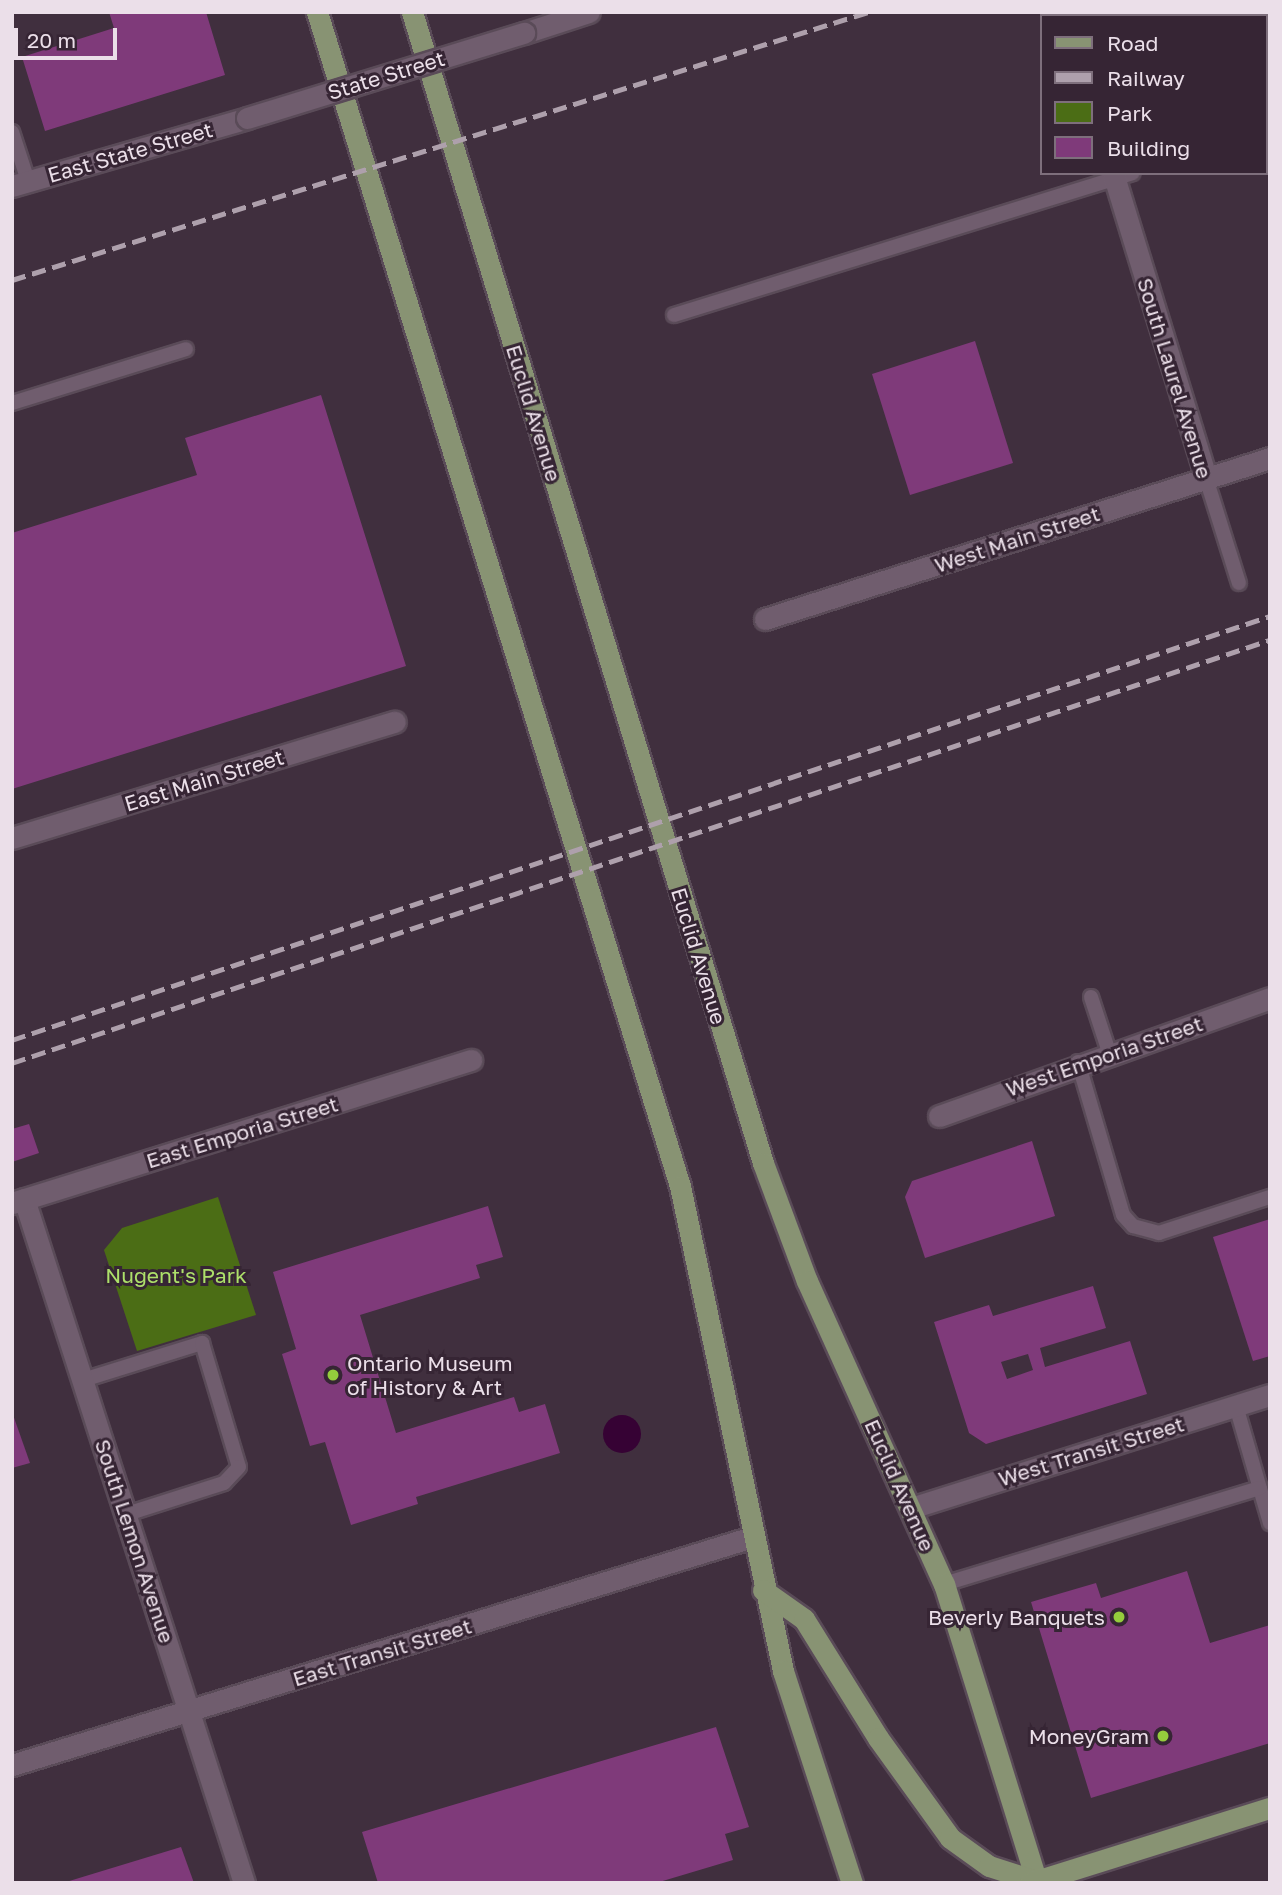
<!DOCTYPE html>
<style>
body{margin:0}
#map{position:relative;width:1282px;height:1895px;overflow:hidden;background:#402f3e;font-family:"Golos Text",sans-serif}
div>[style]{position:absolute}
.green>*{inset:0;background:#4b6d15}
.water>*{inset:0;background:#360234}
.round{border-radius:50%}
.building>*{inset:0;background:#7f3a7a}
.roads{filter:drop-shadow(2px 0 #5a4b58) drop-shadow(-2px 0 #5a4b58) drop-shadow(0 2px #5a4b58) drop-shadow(0 -2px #5a4b58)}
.lane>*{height:14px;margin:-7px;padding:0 7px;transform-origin:7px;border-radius:7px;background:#705d6e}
.street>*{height:21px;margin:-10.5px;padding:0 10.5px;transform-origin:10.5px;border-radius:10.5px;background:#705d6e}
.primary>*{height:21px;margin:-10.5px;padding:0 10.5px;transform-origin:10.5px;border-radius:10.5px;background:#889373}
.rail>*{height:5px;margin-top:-2.5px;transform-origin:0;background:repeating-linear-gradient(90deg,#aea0ac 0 14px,transparent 0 21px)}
.bridges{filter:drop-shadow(2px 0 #5a4b58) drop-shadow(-2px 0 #5a4b58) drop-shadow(0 2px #5a4b58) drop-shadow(0 -2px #5a4b58)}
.street-bridge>*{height:21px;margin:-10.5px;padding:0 10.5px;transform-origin:10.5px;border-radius:10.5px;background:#705d6e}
.dots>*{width:19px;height:19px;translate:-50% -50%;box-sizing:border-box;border:4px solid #362534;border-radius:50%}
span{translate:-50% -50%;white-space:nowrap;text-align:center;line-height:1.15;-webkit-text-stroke:6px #362534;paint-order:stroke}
.street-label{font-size:21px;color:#ebdfe9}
.park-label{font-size:21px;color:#ade06a}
.poi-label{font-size:21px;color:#ebdfe9}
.left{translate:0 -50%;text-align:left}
.right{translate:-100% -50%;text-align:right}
.frame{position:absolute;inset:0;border:14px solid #ebdfe9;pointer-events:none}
.legend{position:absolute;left:1040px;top:14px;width:228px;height:161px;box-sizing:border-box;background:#362534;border:2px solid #7e6f7c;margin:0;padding:9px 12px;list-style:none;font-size:21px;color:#ebdfe9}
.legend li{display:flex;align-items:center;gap:14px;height:35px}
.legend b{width:35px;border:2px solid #7e6f7c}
.scale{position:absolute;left:14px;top:28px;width:103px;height:32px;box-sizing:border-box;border:4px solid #ebdfe9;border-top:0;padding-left:9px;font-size:21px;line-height:24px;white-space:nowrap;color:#ebdfe9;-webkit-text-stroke:5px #362534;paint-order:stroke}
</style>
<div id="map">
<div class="green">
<div style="clip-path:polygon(218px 1197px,256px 1315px,137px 1351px,104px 1250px,122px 1228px)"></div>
</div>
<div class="water">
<div class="round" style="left:603px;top:1415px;width:38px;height:38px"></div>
</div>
<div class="building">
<div style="clip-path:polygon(109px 12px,206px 12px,225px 75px,45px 131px,22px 57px,114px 28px)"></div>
<div style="clip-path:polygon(975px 341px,1013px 463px,910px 495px,872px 374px)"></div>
<div style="clip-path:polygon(321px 395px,406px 666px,12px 789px,12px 533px,197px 475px,185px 438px)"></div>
<div style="clip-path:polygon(29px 1124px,39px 1153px,12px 1162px,12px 1129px)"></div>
<div style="clip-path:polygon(1032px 1141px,1055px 1216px,925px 1258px,905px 1197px,912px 1181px)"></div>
<div style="clip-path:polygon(488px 1206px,503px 1257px,476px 1265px,480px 1278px,360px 1315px,396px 1433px,514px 1397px,519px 1412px,545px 1404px,560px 1453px,416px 1497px,418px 1504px,351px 1525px,325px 1442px,310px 1446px,282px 1354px,296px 1349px,273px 1272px)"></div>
<div style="clip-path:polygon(1270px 1219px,1270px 1356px,1253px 1361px,1213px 1237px)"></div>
<div style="clip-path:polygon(evenodd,1093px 1286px,1106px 1328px,1040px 1348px,1045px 1367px,1130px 1341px,1147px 1394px,986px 1444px,969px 1433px,934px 1322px,989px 1305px,993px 1316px,1093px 1286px,1028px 1354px,1033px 1370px,1007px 1379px,1001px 1362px,1028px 1354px)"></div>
<div style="clip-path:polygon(12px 1412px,30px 1463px,12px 1468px)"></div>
<div style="clip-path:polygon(1187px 1571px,1210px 1643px,1270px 1625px,1270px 1743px,1091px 1798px,1031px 1602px,1096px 1583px,1101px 1598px)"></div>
<div style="clip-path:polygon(716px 1727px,749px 1827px,725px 1834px,733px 1860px,656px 1883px,378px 1883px,362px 1832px)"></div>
<div style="clip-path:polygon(181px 1847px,194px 1883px,66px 1883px,66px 1882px)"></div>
</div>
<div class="roads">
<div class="lane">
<div style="left:12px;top:132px;width:52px;rotate:71.9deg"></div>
<div style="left:1266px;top:132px;width:4px;rotate:-14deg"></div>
<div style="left:674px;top:315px;width:480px;rotate:-17.2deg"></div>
<div style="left:12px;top:403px;width:182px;rotate:-17.2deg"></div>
<div style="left:1206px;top:478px;width:110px;rotate:72.6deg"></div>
<div style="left:1091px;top:997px;width:58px;rotate:71.9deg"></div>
<div style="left:1078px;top:1062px;width:159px;rotate:73.6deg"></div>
<div style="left:1123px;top:1215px;width:15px;rotate:48deg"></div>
<div style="left:1133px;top:1226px;width:27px;rotate:15deg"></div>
<div style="left:1159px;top:1233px;width:117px;rotate:-18deg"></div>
<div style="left:83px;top:1380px;width:125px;rotate:-17.3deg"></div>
<div style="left:202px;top:1343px;width:129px;rotate:73.4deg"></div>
<div style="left:239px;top:1467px;width:22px;rotate:133deg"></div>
<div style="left:224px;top:1483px;width:102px;rotate:162.3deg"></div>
<div style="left:1236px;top:1406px;width:122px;rotate:73.8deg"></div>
<div style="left:944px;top:1584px;width:330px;rotate:-16.9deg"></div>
</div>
<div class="street">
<div style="left:524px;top:33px;width:68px;rotate:-17.9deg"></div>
<div style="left:1113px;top:173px;width:319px;rotate:73deg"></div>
<div style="left:12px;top:186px;width:245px;rotate:-16.1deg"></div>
<div style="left:765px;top:619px;width:530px;rotate:-17.68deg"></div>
<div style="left:12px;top:838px;width:400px;rotate:-16.9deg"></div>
<div style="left:939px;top:1116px;width:351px;rotate:-19.6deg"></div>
<div style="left:24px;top:1199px;width:719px;rotate:72.17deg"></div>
<div style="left:12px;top:1203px;width:481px;rotate:-17.3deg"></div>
<div style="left:911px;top:1508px;width:376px;rotate:-17.5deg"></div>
<div style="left:12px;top:1765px;width:774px;rotate:-17.12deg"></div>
</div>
<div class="primary">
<div style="left:317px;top:12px;width:1229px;rotate:72.82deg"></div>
<div style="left:680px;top:1186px;width:496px;rotate:78deg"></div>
<div style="left:783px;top:1671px;width:223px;rotate:72deg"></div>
<div style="left:412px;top:12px;width:1203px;rotate:73.04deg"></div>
<div style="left:763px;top:1163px;width:126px;rotate:69.6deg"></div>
<div style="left:807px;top:1281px;width:333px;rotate:65.7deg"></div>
<div style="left:944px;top:1584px;width:313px;rotate:72.7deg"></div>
<div style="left:763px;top:1590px;width:50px;rotate:35.3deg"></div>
<div style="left:804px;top:1619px;width:140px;rotate:58.1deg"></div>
<div style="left:878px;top:1738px;width:123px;rotate:54.2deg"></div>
<div style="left:950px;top:1838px;width:48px;rotate:35.7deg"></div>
<div style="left:989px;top:1866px;width:49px;rotate:17.7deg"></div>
<div style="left:1030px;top:1883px;width:251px;rotate:-17.4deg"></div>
</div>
</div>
<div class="rail">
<div style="left:12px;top:280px;width:897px;rotate:-17.38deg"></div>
<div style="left:12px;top:1040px;width:1328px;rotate:-18.63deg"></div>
<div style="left:12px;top:1063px;width:1327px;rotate:-18.59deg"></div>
</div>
<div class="bridges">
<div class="street-bridge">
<div style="left:247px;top:118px;width:290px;rotate:-17.1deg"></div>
</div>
</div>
<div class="dots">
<div style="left:333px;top:1375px;background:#94cc3c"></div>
<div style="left:1119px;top:1617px;background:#94cc3c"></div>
<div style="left:1163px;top:1736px;background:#94cc3c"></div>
</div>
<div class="street-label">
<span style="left:386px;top:75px;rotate:-17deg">State Street</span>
<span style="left:130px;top:152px;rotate:-16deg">East State Street</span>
<span style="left:1175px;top:378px;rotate:73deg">South Laurel Avenue</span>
<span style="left:534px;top:413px;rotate:73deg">Euclid Avenue</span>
<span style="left:1017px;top:539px;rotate:-18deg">West Main Street</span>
<span style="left:204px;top:780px;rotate:-17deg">East Main Street</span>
<span style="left:699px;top:956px;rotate:73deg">Euclid Avenue</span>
<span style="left:1104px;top:1056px;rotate:-19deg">West Emporia Street</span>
<span style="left:242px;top:1132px;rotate:-17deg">East Emporia Street</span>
<span style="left:1091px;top:1451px;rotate:-17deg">West Transit Street</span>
<span style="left:900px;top:1485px;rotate:66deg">Euclid Avenue</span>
<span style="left:135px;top:1541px;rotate:72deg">South Lemon Avenue</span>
<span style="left:382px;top:1652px;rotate:-17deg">East Transit Street</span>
</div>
<div class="park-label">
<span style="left:176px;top:1275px">Nugent's Park</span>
</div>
<div class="poi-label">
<span class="left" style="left:347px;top:1375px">Ontario Museum<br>of History &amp; Art</span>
<span class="right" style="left:1105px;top:1617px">Beverly Banquets</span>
<span class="right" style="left:1149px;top:1736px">MoneyGram</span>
</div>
<div class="frame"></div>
<ul class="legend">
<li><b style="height:9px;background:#889373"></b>Road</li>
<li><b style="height:9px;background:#aea0ac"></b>Railway</li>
<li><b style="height:19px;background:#4b6d15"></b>Park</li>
<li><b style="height:19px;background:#7f3a7a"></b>Building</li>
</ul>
<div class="scale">20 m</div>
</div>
